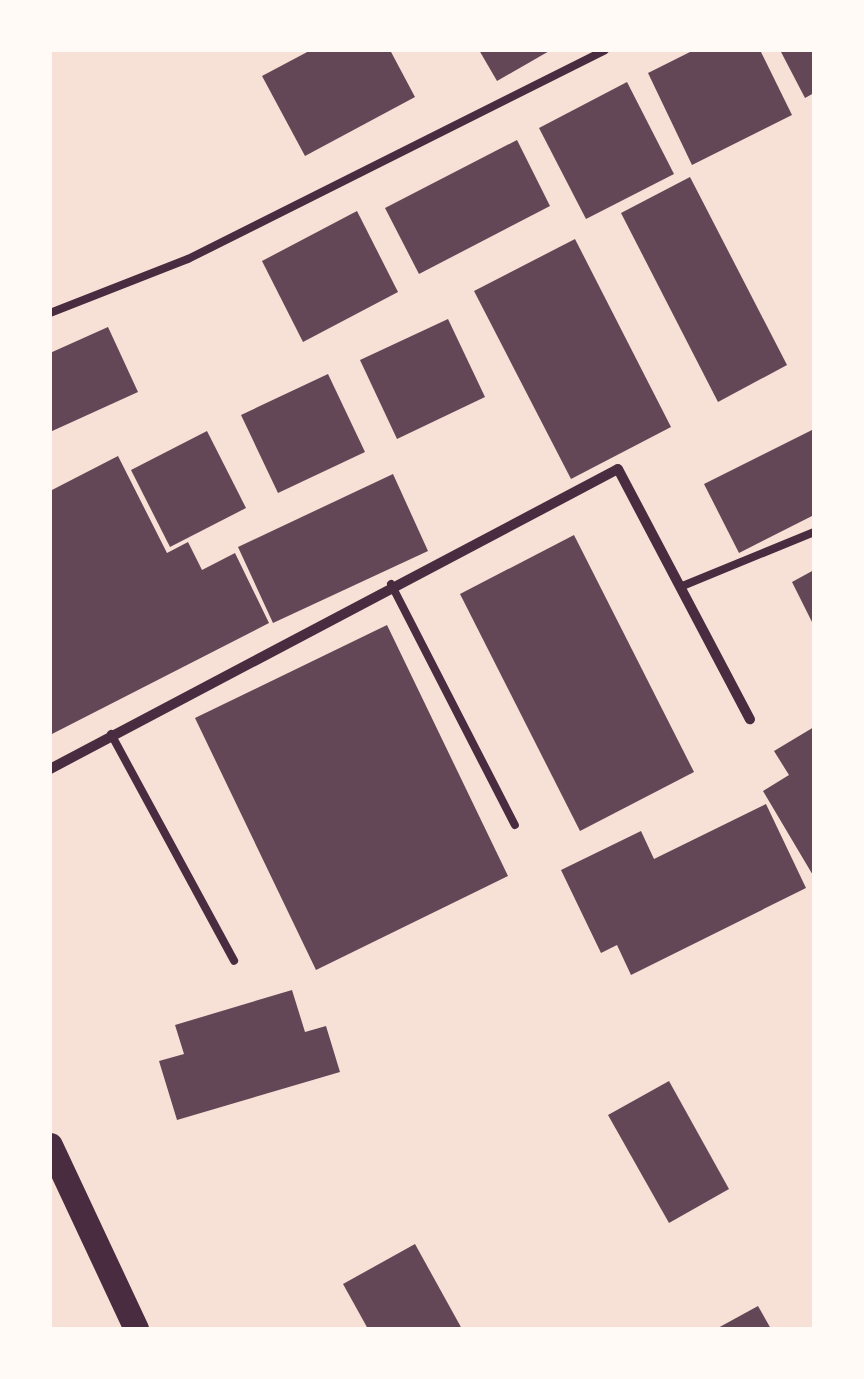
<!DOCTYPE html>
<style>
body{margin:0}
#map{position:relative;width:864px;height:1379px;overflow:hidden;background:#f7e1d7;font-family:"Nunito Sans",sans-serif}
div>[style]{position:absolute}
.building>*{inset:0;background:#644757}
.service>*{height:8px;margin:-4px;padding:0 4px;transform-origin:4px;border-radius:4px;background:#4a2c40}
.minor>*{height:10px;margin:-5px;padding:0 5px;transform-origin:5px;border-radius:5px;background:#4a2c40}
.primary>*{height:25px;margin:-12.5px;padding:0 12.5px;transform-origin:12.5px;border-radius:12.5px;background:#4a2c40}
span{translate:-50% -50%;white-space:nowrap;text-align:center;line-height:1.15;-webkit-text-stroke:9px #fffaf5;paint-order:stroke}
.frame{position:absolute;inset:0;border:52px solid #fffaf5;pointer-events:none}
</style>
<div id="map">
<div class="building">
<div style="clip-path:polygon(311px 50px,390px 50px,415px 97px,305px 156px,262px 76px)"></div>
<div style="clip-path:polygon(479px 50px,551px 50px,497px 81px)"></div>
<div style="clip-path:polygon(694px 50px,760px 50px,792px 115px,692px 165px,648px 73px)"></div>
<div style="clip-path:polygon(780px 50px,814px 50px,814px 93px,805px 98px)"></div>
<div style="clip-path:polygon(627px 82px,674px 174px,586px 219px,539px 128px)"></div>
<div style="clip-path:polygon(517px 140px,550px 206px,419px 274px,385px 208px)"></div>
<div style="clip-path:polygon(690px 177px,787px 365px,718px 402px,621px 213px)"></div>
<div style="clip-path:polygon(357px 211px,398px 292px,303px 342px,262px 261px)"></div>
<div style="clip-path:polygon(575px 239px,671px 427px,571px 479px,474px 291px)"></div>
<div style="clip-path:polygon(448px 319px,485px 397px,397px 439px,360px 360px)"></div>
<div style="clip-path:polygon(108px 327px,138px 392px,50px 432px,50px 353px)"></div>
<div style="clip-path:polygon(328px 374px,365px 452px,278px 493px,241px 415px)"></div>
<div style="clip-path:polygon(814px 429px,814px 515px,739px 553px,704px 484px)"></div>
<div style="clip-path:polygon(207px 431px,246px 508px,170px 547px,131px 470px)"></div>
<div style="clip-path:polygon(118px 456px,167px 553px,188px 542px,202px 570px,235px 553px,269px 623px,50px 735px,50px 491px)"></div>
<div style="clip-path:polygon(393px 474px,428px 551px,273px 623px,238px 547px)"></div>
<div style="clip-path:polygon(574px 535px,694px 772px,580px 831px,460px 594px)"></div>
<div style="clip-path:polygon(814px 570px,814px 626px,792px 582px)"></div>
<div style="clip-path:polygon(387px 625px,508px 876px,316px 970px,195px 718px)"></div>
<div style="clip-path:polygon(814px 727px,814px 877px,763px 791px,789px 775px,774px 751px)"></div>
<div style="clip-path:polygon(766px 804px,806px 888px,631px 975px,617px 945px,601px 953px,561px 870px,641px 831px,654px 859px)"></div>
<div style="clip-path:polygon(292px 990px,305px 1032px,326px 1026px,340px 1072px,177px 1120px,159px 1061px,184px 1054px,175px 1025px)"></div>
<div style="clip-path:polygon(669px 1081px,729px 1189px,669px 1223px,608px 1115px)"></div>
<div style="clip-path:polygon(415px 1244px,462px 1329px,368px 1329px,343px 1284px)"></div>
<div style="clip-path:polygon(758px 1306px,771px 1329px,716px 1329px)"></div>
</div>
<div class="service">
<div style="left:50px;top:313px;width:148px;rotate:-21.4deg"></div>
<div style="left:188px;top:259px;width:466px;rotate:-26.6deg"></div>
<div style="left:391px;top:584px;width:271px;rotate:62.8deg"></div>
<div style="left:680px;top:587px;width:145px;rotate:-22.3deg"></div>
<div style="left:111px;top:734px;width:258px;rotate:61.5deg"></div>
</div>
<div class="minor">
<div style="left:50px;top:769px;width:642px;rotate:-27.84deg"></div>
<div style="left:618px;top:469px;width:283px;rotate:62.2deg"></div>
</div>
<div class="primary">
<div style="left:50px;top:1145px;width:203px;rotate:64.9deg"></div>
</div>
<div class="frame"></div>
</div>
